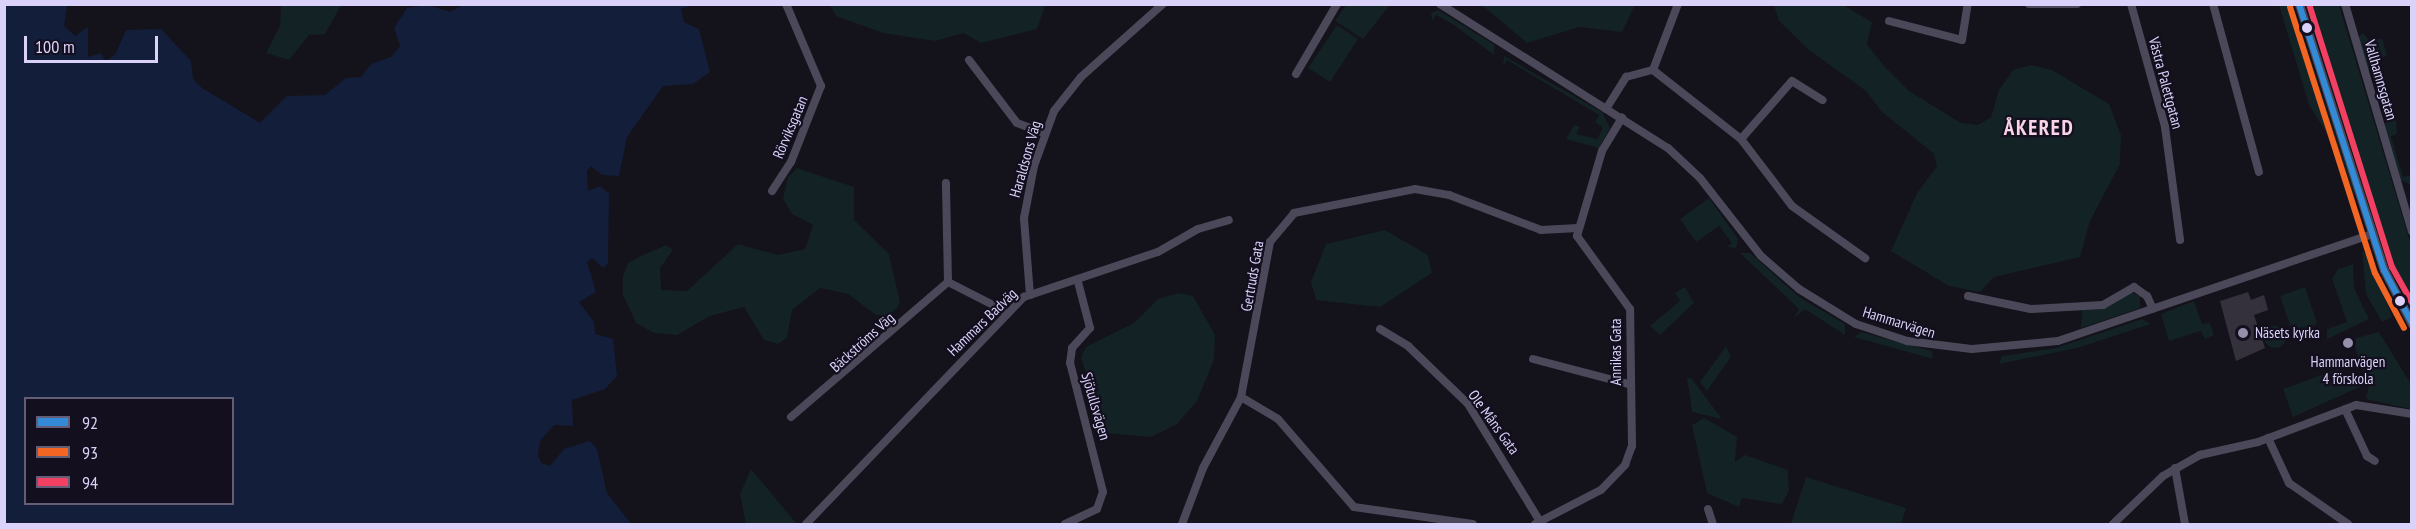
<!DOCTYPE html>
<meta charset="utf-8">
<style>
body{margin:0}
#map{position:relative;width:2416px;height:529px;overflow:hidden;background:#14121a;font-family:"PT Sans Narrow",sans-serif}
div>[style]{position:absolute}
.green>*{inset:0;background:#132225}
.round{border-radius:50%}
.water>*{inset:0;background:#131e3b}
.building>*{inset:0;background:#34303c}
.minor>*{height:8px;margin:-4px;padding:0 4px;transform-origin:4px;border-radius:4px;background:#4b485a}
.tertiary>*{height:9px;margin:-4.5px;padding:0 4.5px;transform-origin:4.5px;border-radius:4.5px;background:#4b485a}
.bus-1>*{height:6px;margin:-3px;padding:0 3px;transform-origin:3px;border-radius:3px;background:#338bd7}
.bus-2>*{height:6px;margin:-3px;padding:0 3px;transform-origin:3px;border-radius:3px;background:#f26522}
.bus-3>*{height:6px;margin:-3px;padding:0 3px;transform-origin:3px;border-radius:3px;background:#f24062}
.dots>*{width:16px;height:16px;translate:-50% -50%;box-sizing:border-box;border:3px solid #130f1e;border-radius:50%}
span{translate:-50% -50%;white-space:nowrap;text-align:center;line-height:1.15;-webkit-text-stroke:4.5px #130f1e;paint-order:stroke}
.street-label{font-size:15px;color:#dbd2f9}
.poi-label{font-size:15px;color:#dbd2f9}
.left{translate:0 -50%;text-align:left}
.district-label{font-size:21px;color:#f9d4e7;font-weight:700;letter-spacing:1.5px}
.frame{position:absolute;inset:0;border:6px solid #dbd2f9;pointer-events:none}
.legend{position:absolute;left:24px;top:397px;width:210px;height:108px;box-sizing:border-box;background:#130f1e;border:2px solid #635d76;margin:0;padding:8px 10px;list-style:none;font-size:18px;color:#dbd2f9}
.legend li{display:flex;align-items:center;gap:12px;height:30px}
.legend b{width:30px;border:2px solid #635d76}
.scale{position:absolute;left:24px;top:36px;width:134px;height:27px;box-sizing:border-box;border:3px solid #dbd2f9;border-top:0;padding-left:8px;font-size:18px;line-height:21px;white-space:nowrap;color:#dbd2f9;-webkit-text-stroke:4px #130f1e;paint-order:stroke}
</style>
<div id="map">
<div class="green">
<div style="clip-path:polygon(281px 5px,281px 4px,341px 5px,325px 34px,309px 35px,289px 60px,266px 53px,280px 26px)"></div>
<div style="clip-path:polygon(830px 5px,1045px 4px,1045px 6px,1037px 29px,981px 43px,964px 33px,935px 41px,883px 33px,836px 16px)"></div>
<div style="clip-path:polygon(1346px 5px,1346px 4px,1390px 5px,1363px 39px,1335px 21px)"></div>
<div style="clip-path:polygon(1482px 5px,1635px 5px,1622px 32px,1579px 27px,1527px 43px)"></div>
<div style="clip-path:polygon(1774px 5px,1843px 5px,1872px 22px,1867px 44px,1883px 65px,1909px 91px,1961px 123px,1978px 125px,1991px 117px,1999px 90px,2013px 70px,2031px 65px,2052px 70px,2109px 104px,2121px 135px,2120px 164px,2090px 221px,2080px 257px,1994px 277px,1980px 292px,1949px 286px,1891px 251px,1917px 193px,1937px 166px,1934px 154px,1881px 111px,1866px 91px,1809px 50px,1779px 21px)"></div>
<div style="clip-path:polygon(2279px 5px,2291px 5px,2308px 51px,2354px 191px,2356px 225px,2331px 140px,2309px 105px)"></div>
<div style="clip-path:polygon(2312px 5px,2339px 5px,2411px 245px,2411px 295px,2391px 268px)"></div>
<div style="clip-path:polygon(1438px 10px,1495px 45px,1494px 55px,1454px 25px,1436px 15px,1432px 21px,1431px 13px)"></div>
<div style="clip-path:polygon(1337px 25px,1358px 39px,1330px 82px,1308px 68px)"></div>
<div style="clip-path:polygon(2363px 33px,2370px 42px,2382px 38px,2387px 55px,2369px 66px,2369px 74px,2358px 38px)"></div>
<div style="clip-path:polygon(1504px 56px,1602px 112px,1610px 128px,1599px 148px,1566px 139px,1574px 125px,1580px 127px,1576px 134px,1597px 139px,1603px 128px,1595px 122px,1599px 115px,1507px 60px,1503px 66px)"></div>
<div style="clip-path:polygon(2389px 119px,2396px 120px,2397px 134px,2391px 136px,2403px 177px,2411px 175px,2410px 184px,2400px 180px,2383px 125px)"></div>
<div style="clip-path:polygon(797px 168px,854px 187px,854px 220px,889px 254px,900px 302px,897px 308px,888px 316px,876px 315px,848px 294px,820px 288px,792px 310px,787px 338px,778px 344px,764px 340px,744px 307px,710px 316px,677px 335px,654px 333px,636px 323px,623px 295px,623px 276px,628px 263px,641px 256px,666px 245px,673px 250px,660px 268px,661px 290px,687px 291px,738px 244px,778px 255px,805px 249px,813px 225px,792px 214px,783px 199px,788px 177px)"></div>
<div style="clip-path:polygon(1709px 198px,1738px 239px,1736px 248px,1727px 247px,1732px 243px,1719px 226px,1696px 242px,1680px 219px)"></div>
<div style="clip-path:polygon(1385px 230px,1428px 255px,1432px 273px,1380px 307px,1316px 300px,1311px 282px,1326px 244px)"></div>
<div style="clip-path:polygon(2362px 251px,2370px 257px,2392px 317px,2382px 322px,2366px 294px)"></div>
<div style="clip-path:polygon(1740px 253px,1750px 253px,1799px 297px,1845px 324px,1845px 335px,1805px 309px,1794px 318px,1799px 309px)"></div>
<div style="clip-path:polygon(2353px 264px,2354px 288px,2369px 319px,2327px 339px,2327px 329px,2347px 322px,2332px 279px,2338px 269px)"></div>
<div style="clip-path:polygon(1685px 287px,1694px 303px,1660px 335px,1650px 326px,1680px 301px,1675px 293px)"></div>
<div style="clip-path:polygon(2305px 287px,2317px 323px,2306px 332px,2290px 325px,2280px 296px)"></div>
<div style="clip-path:polygon(2130px 292px,2140px 296px,2140px 308px,2081px 328px,2082px 310px,2104px 309px)"></div>
<div style="clip-path:polygon(1178px 293px,1193px 296px,1215px 335px,1214px 360px,1197px 401px,1177px 424px,1151px 437px,1107px 433px,1081px 358px,1086px 347px,1134px 323px,1158px 299px)"></div>
<div style="clip-path:polygon(2194px 301px,2202px 324px,2210px 323px,2214px 335px,2205px 339px,2201px 331px,2169px 341px,2161px 314px)"></div>
<div style="clip-path:polygon(2142px 319px,2151px 324px,2077px 348px,1999px 364px,2002px 356px,2056px 348px)"></div>
<div class="round" style="left:2264px;top:326px;width:22px;height:22px"></div>
<div style="clip-path:polygon(1861px 332px,1932px 351px,1933px 359px,1854px 337px)"></div>
<div style="clip-path:polygon(2379px 332px,2411px 384px,2411px 409px,2366px 399px,2369px 386px,2352px 339px)"></div>
<div style="clip-path:polygon(1726px 346px,1731px 357px,1707px 391px,1700px 382px)"></div>
<div style="clip-path:polygon(2338px 369px,2343px 381px,2360px 376px,2362px 386px,2293px 417px,2283px 389px)"></div>
<div style="clip-path:polygon(1687px 378px,1692px 379px,1722px 419px,1692px 412px)"></div>
<div style="clip-path:polygon(1704px 418px,1737px 437px,1735px 462px,1745px 455px,1788px 470px,1789px 491px,1782px 504px,1742px 498px,1739px 507px,1707px 493px,1692px 425px)"></div>
<div style="clip-path:polygon(751px 469px,797px 524px,746px 524px,740px 494px)"></div>
<div style="clip-path:polygon(1806px 477px,1906px 508px,1901px 524px,1791px 523px)"></div>
</div>
<div class="water">
<div style="clip-path:polygon(evenodd,465px 4px,692px 5px,681px 9px,684px 22px,699px 29px,710px 72px,693px 84px,663px 86px,627px 137px,619px 176px,602px 175px,591px 166px,587px 171px,588px 191px,600px 186px,609px 194px,608px 263px,603px 268px,592px 258px,587px 262px,596px 292px,579px 302px,594px 322px,595px 334px,613px 339px,617px 376px,605px 389px,572px 400px,573px 426px,554px 425px,540px 441px,538px 455px,541px 463px,550px 466px,564px 449px,590px 441px,597px 449px,607px 493px,631px 524px,5px 524px,5px 5px,67px 5px,64px 26px,75px 36px,88px 27px,88px 57px,101px 53px,105px 61px,115px 55px,126px 30px,161px 29px,191px 61px,193px 79px,202px 88px,260px 123px,287px 96px,325px 95px,346px 78px,361px 77px,371px 64px,391px 57px,400px 46px,394px 28px,407px 8px,428px 5px,450px 12px,465px 4px,26px 398px,232px 398px,232px 504px,26px 504px,26px 398px)"></div>
</div>
<div class="building">
<div style="clip-path:polygon(2248px 292px,2251px 300px,2264px 295px,2268px 310px,2254px 315px,2265px 348px,2236px 361px,2220px 301px)"></div>
</div>
<div class="minor">
<div style="left:1440px;top:4px;width:270px;rotate:32.3deg"></div>
<div style="left:1668px;top:148px;width:44px;rotate:43.2deg"></div>
<div style="left:1700px;top:178px;width:99px;rotate:52deg"></div>
<div style="left:1761px;top:256px;width:50px;rotate:41deg"></div>
<div style="left:1799px;top:289px;width:67px;rotate:31.6deg"></div>
<div style="left:1856px;top:324px;width:54px;rotate:18.4deg"></div>
<div style="left:1907px;top:341px;width:65px;rotate:7deg"></div>
<div style="left:1972px;top:349px;width:86px;rotate:-5.3deg"></div>
<div style="left:2058px;top:341px;width:333px;rotate:-18.8deg"></div>
<div style="left:2029px;top:4px;width:48px"></div>
<div style="left:2131px;top:4px;width:128px;rotate:74.5deg"></div>
<div style="left:2165px;top:127px;width:114px;rotate:82.4deg"></div>
<div style="left:2213px;top:4px;width:174px;rotate:74.7deg"></div>
<div style="left:2345px;top:4px;width:237px;rotate:73.6deg"></div>
<div style="left:1889px;top:21px;width:75px;rotate:14.6deg"></div>
<div style="left:1962px;top:40px;width:36px;rotate:-81deg"></div>
<div style="left:969px;top:60px;width:79px;rotate:52.7deg"></div>
<div style="left:1017px;top:123px;width:29px;rotate:20deg"></div>
<div style="left:1653px;top:70px;width:71px;rotate:-69.3deg"></div>
<div style="left:1296px;top:74px;width:81px;rotate:-59.6deg"></div>
<div style="left:1606px;top:109px;width:38px;rotate:-58deg"></div>
<div style="left:1626px;top:77px;width:28px;rotate:-15deg"></div>
<div style="left:1653px;top:70px;width:112px;rotate:38.1deg"></div>
<div style="left:1741px;top:139px;width:84px;rotate:52.7deg"></div>
<div style="left:1792px;top:206px;width:90px;rotate:35.5deg"></div>
<div style="left:1741px;top:139px;width:77px;rotate:-48.7deg"></div>
<div style="left:1792px;top:81px;width:36px;rotate:32deg"></div>
<div style="left:772px;top:191px;width:35px;rotate:-57deg"></div>
<div style="left:791px;top:162px;width:82px;rotate:-68.5deg"></div>
<div style="left:821px;top:86px;width:89px;rotate:-113.1deg"></div>
<div style="left:948px;top:282px;width:66px;rotate:27deg"></div>
<div style="left:1030px;top:295px;width:77px;rotate:-94.5deg"></div>
<div style="left:1024px;top:218px;width:53px;rotate:-79.1deg"></div>
<div style="left:1034px;top:166px;width:59px;rotate:-70deg"></div>
<div style="left:1054px;top:111px;width:43px;rotate:-51.5deg"></div>
<div style="left:1081px;top:77px;width:110px;rotate:-41.7deg"></div>
<div style="left:1968px;top:296px;width:64px;rotate:11.7deg"></div>
<div style="left:2031px;top:309px;width:72px;rotate:-3.2deg"></div>
<div style="left:2103px;top:305px;width:36px;rotate:-30deg"></div>
<div style="left:2134px;top:287px;width:16px;rotate:35deg"></div>
<div style="left:2147px;top:296px;width:14px;rotate:65deg"></div>
<div style="left:1380px;top:329px;width:33px;rotate:31deg"></div>
<div style="left:1408px;top:346px;width:83px;rotate:44deg"></div>
<div style="left:1468px;top:404px;width:140px;rotate:58.5deg"></div>
<div style="left:1533px;top:359px;width:98px;rotate:14.7deg"></div>
<div style="left:1241px;top:397px;width:43px;rotate:30.7deg"></div>
<div style="left:1278px;top:419px;width:116px;rotate:49.2deg"></div>
<div style="left:1354px;top:507px;width:120px;rotate:8.1deg"></div>
<div style="left:2345px;top:409px;width:52px;rotate:64.9deg"></div>
<div style="left:2367px;top:456px;width:9px;rotate:32deg"></div>
<div style="left:791px;top:417px;width:207px;rotate:-40.7deg"></div>
<div style="left:948px;top:282px;width:99px;rotate:-91.2deg"></div>
<div style="left:2268px;top:438px;width:50px;rotate:65deg"></div>
<div style="left:2289px;top:483px;width:72px;rotate:34.8deg"></div>
<div style="left:2175px;top:468px;width:57px;rotate:79.9deg"></div>
<div style="left:1708px;top:509px;width:16px;rotate:72deg"></div>
<div style="left:806px;top:524px;width:315px;rotate:-46.2deg"></div>
<div style="left:1024px;top:297px;width:141px;rotate:-18.6deg"></div>
<div style="left:1158px;top:252px;width:46px;rotate:-29.9deg"></div>
<div style="left:1198px;top:229px;width:32px;rotate:-16deg"></div>
<div style="left:1065px;top:524px;width:35px;rotate:-25deg"></div>
<div style="left:1097px;top:509px;width:18px;rotate:-71deg"></div>
<div style="left:1103px;top:492px;width:133px;rotate:-104.3deg"></div>
<div style="left:1070px;top:363px;width:15px;rotate:-82deg"></div>
<div style="left:1072px;top:348px;width:27px;rotate:-48deg"></div>
<div style="left:1090px;top:328px;width:48px;rotate:-104.6deg"></div>
<div style="left:1182px;top:524px;width:60px;rotate:-69.4deg"></div>
<div style="left:1203px;top:468px;width:81px;rotate:-61.8deg"></div>
<div style="left:1241px;top:397px;width:158px;rotate:-79.4deg"></div>
<div style="left:1270px;top:242px;width:38px;rotate:-50deg"></div>
<div style="left:1294px;top:213px;width:123px;rotate:-11.2deg"></div>
<div style="left:1415px;top:189px;width:35px;rotate:10deg"></div>
<div style="left:1449px;top:195px;width:98px;rotate:20.8deg"></div>
<div style="left:1541px;top:230px;width:37px;rotate:-3deg"></div>
<div style="left:1535px;top:524px;width:74px;rotate:-27.3deg"></div>
<div style="left:1601px;top:490px;width:35px;rotate:-46deg"></div>
<div style="left:1625px;top:465px;width:20px;rotate:-70deg"></div>
<div style="left:1632px;top:446px;width:137px;rotate:-90.8deg"></div>
<div style="left:1630px;top:309px;width:90px;rotate:-126deg"></div>
<div style="left:1577px;top:236px;width:89px;rotate:-73.6deg"></div>
<div style="left:1602px;top:151px;width:39px;rotate:-59deg"></div>
<div style="left:2113px;top:524px;width:69px;rotate:-43.8deg"></div>
<div style="left:2163px;top:476px;width:43px;rotate:-29.6deg"></div>
<div style="left:2200px;top:455px;width:59px;rotate:-12.6deg"></div>
<div style="left:2258px;top:442px;width:105px;rotate:-20.7deg"></div>
<div style="left:2356px;top:405px;width:57px;rotate:9.1deg"></div>
</div>
<div class="tertiary">
<div style="left:2299px;top:4px;width:279px;rotate:72.3deg"></div>
<div style="left:2384px;top:270px;width:61px;rotate:62.6deg"></div>
</div>
<div class="bus-1">
<div style="left:2299px;top:4px;width:279px;rotate:72.3deg"></div>
<div style="left:2384px;top:270px;width:60px;rotate:62.2deg"></div>
</div>
<div class="bus-2">
<div style="left:2290px;top:7px;width:279px;rotate:72.3deg"></div>
<div style="left:2375px;top:273px;width:62px;rotate:62.2deg"></div>
</div>
<div class="bus-3">
<div style="left:2309px;top:4px;width:276px;rotate:72.5deg"></div>
<div style="left:2392px;top:267px;width:41px;rotate:60.9deg"></div>
</div>
<div class="dots">
<div style="left:2307px;top:28px;background:#dbd2f9"></div>
<div style="left:2400px;top:301px;background:#dbd2f9"></div>
<div style="left:2243px;top:333px;background:#958fab"></div>
<div style="left:2348px;top:343px;background:#958fab"></div>
</div>
<div class="street-label">
<span style="left:2381px;top:80px;rotate:74deg">Vallhamnsgatan</span>
<span style="left:2166px;top:83px;rotate:75deg">Västra Palettgatan</span>
<span style="left:790px;top:127px;rotate:-67deg">Rörviksgatan</span>
<span style="left:1025px;top:159px;rotate:-74deg">Haraldsons Väg</span>
<span style="left:1252px;top:276px;rotate:-80deg">Gertruds Gata</span>
<span style="left:982px;top:322px;rotate:-44deg">Hammars Badväg</span>
<span style="left:1899px;top:322px;rotate:17deg">Hammarvägen</span>
<span style="left:862px;top:342px;rotate:-42deg">Bäckströms Väg</span>
<span style="left:1616px;top:352px;rotate:-90deg">Annikas Gata</span>
<span style="left:1096px;top:406px;rotate:74deg">Sjötullsvägen</span>
<span style="left:1494px;top:422px;rotate:54deg">Ole Måns Gata</span>
</div>
<div class="poi-label">
<span class="left" style="left:2255px;top:333px">Näsets kyrka</span>
<span style="left:2348px;top:370px">Hammarvägen<br>4 förskola</span>
</div>
<div class="district-label">
<span style="left:2039px;top:128px">ÅKERED</span>
</div>
<div class="frame"></div>
<ul class="legend">
<li><b style="height:8px;background:#338bd7"></b>92</li>
<li><b style="height:8px;background:#f26522"></b>93</li>
<li><b style="height:8px;background:#f24062"></b>94</li>
</ul>
<div class="scale">100 m</div>
</div>
